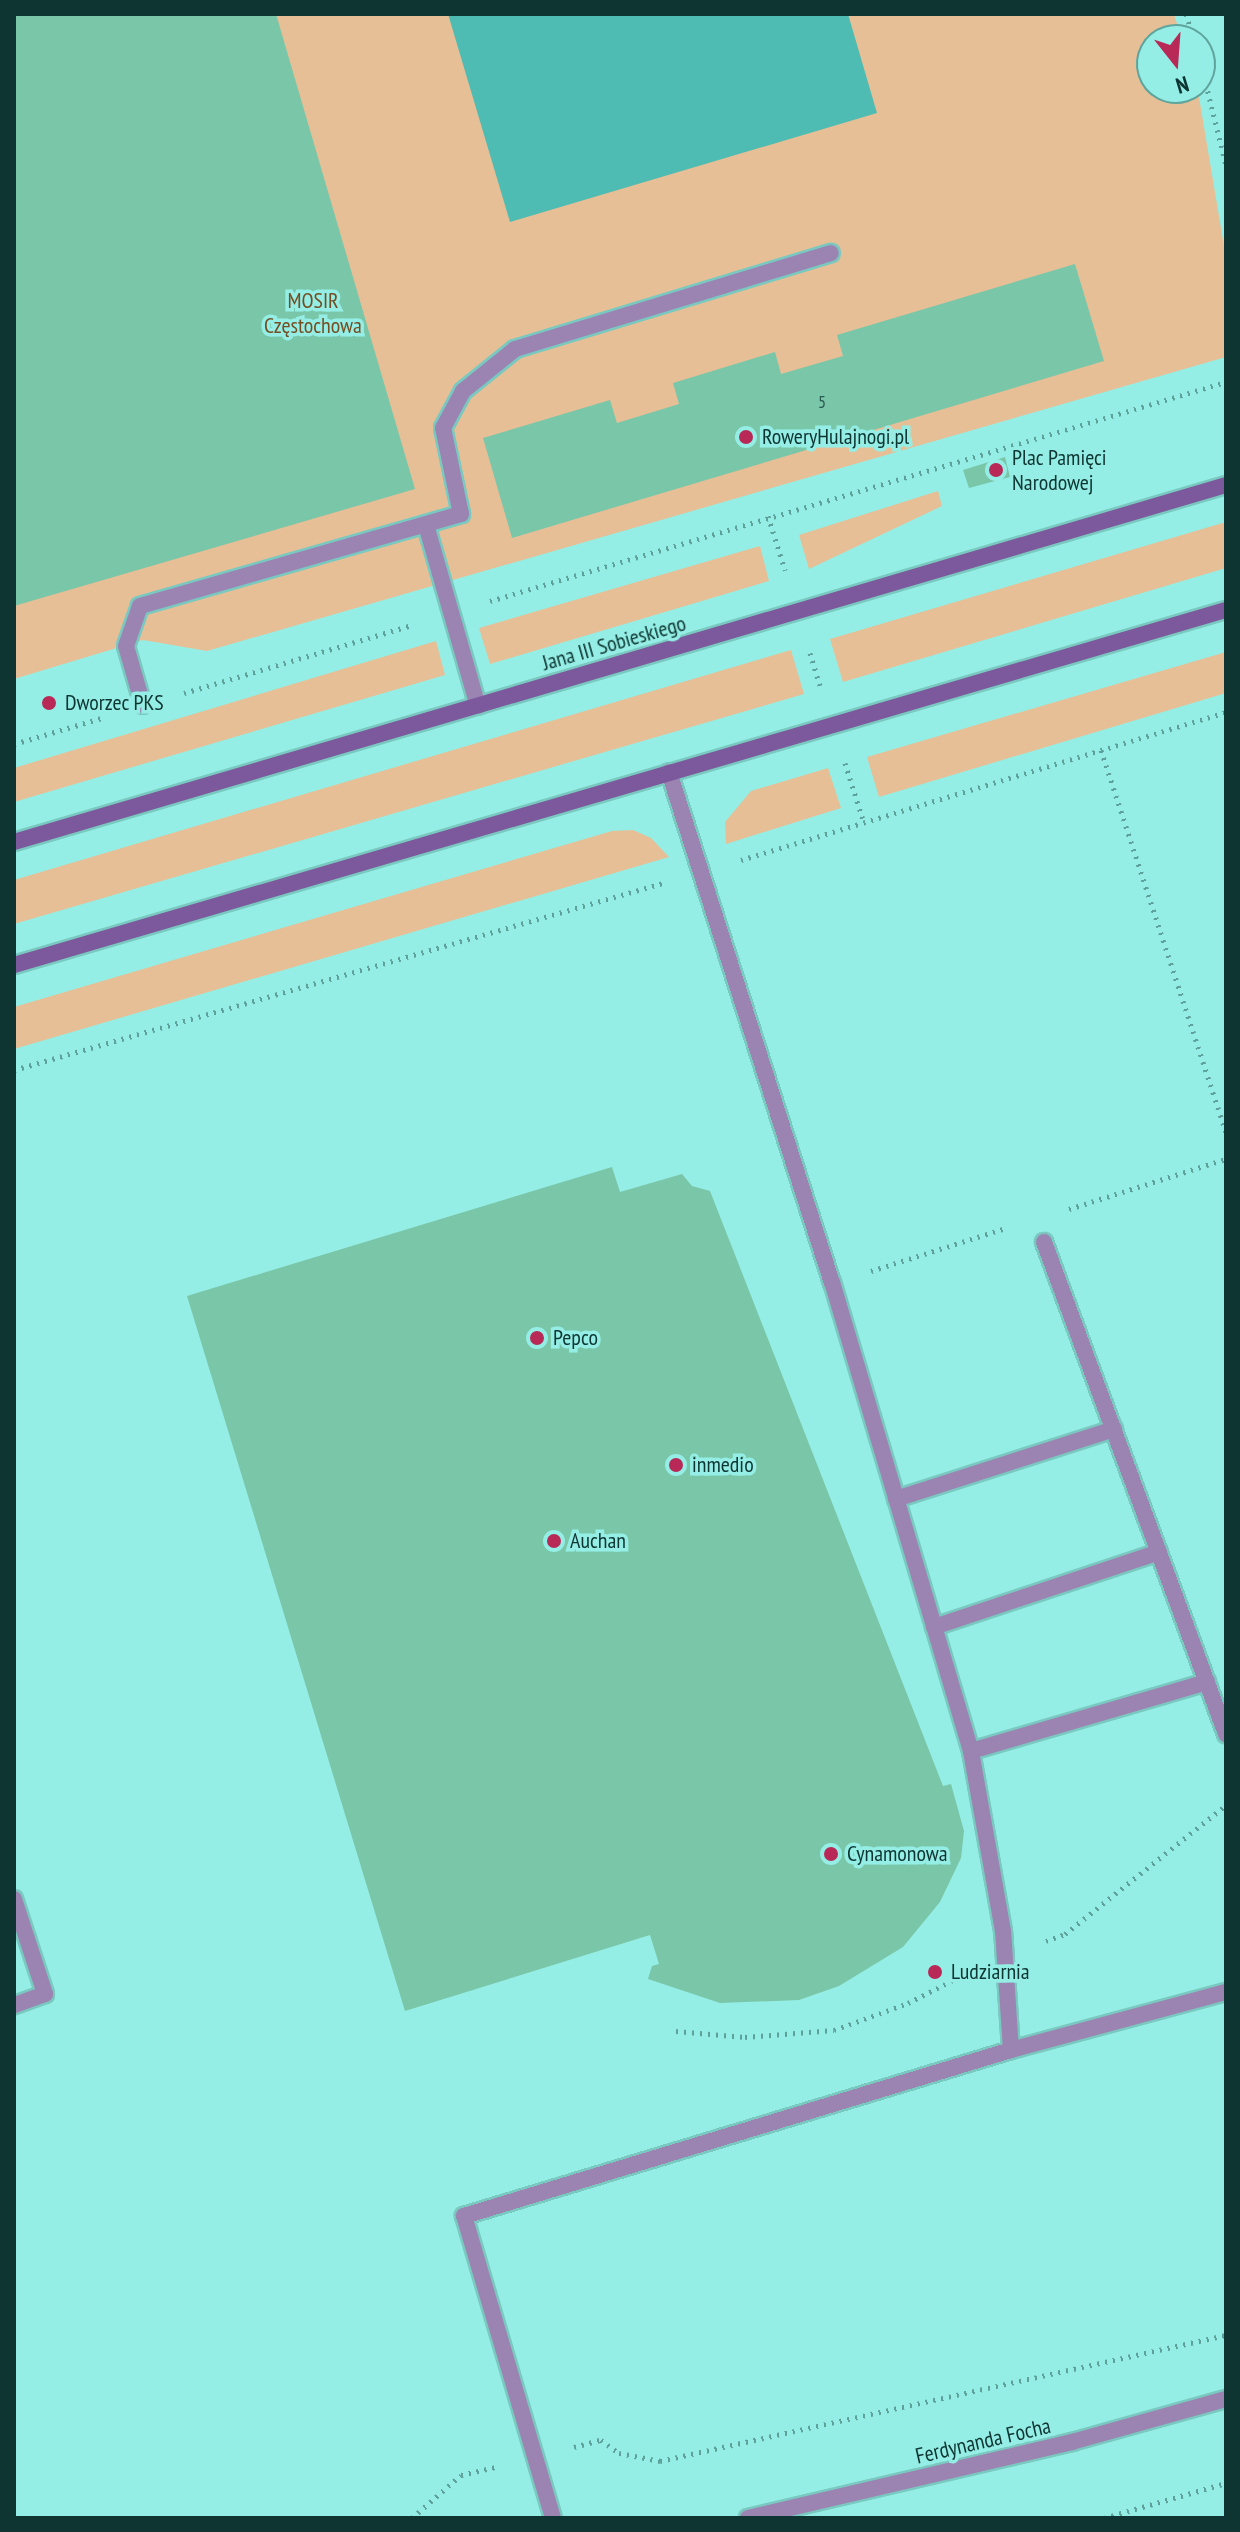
<!DOCTYPE html>
<meta charset="utf-8">
<style>
body{margin:0}
#map{position:relative;width:1240px;height:2532px;overflow:hidden;background:#95eee5;font-family:"PT Sans Narrow",sans-serif}
div>[style]{position:absolute}
.green>*{inset:0;background:#e6bf96}
.water>*{inset:0;background:#4ebcb2}
.building>*{inset:0;background:#7ac6a8}
.path>*{height:5px;margin-top:-2.5px;transform-origin:0;background:repeating-linear-gradient(90deg,#5da19a 0 2px,transparent 0 8px)}
.roads{filter:drop-shadow(2px 0 #7ac9c1) drop-shadow(-2px 0 #7ac9c1) drop-shadow(0 2px #7ac9c1) drop-shadow(0 -2px #7ac9c1)}
.lane>*{height:16px;margin:-8px;padding:0 8px;transform-origin:8px;border-radius:8px;background:#9b84b2}
.street>*{height:16px;margin:-8px;padding:0 8px;transform-origin:8px;border-radius:8px;background:#9b84b2}
.secondary>*{height:16px;margin:-8px;padding:0 8px;transform-origin:8px;border-radius:8px;background:#7c599c}
.dots>*{width:22px;height:22px;translate:-50% -50%;box-sizing:border-box;border:4px solid #95eee5;border-radius:50%}
span{translate:-50% -50%;white-space:nowrap;text-align:center;line-height:1.15;-webkit-text-stroke:7px #95eee5;paint-order:stroke}
.number-label{font-size:18px;color:#295950}
.number-label span{-webkit-text-stroke-width:0}
.park-label{font-size:22px;color:#744e22}
.poi-label{font-size:22px;color:#0e3532}
.left{translate:0 -50%;text-align:left}
.street-label{font-size:22px;color:#0e3532}
.frame{position:absolute;inset:0;border:16px solid #0e3532;pointer-events:none}
.north{position:absolute;left:1136px;top:24px;width:80px;height:80px;box-sizing:border-box;background:#95eee5;border:2px solid #5fa49d;border-radius:50%;rotate:163deg;font-size:22px;font-weight:700;line-height:32px;text-align:center;color:#0e3532}
.north::after{content:'';display:block;margin:auto;width:28px;height:36px;background:#b82958;clip-path:polygon(50% 0,100% 100%,50% 72%,0 100%)}
</style>
<div id="map">
<div class="green">
<div style="clip-path:polygon(14px 14px,1174px 14px,1182px 40px,1152px 40px,1152px 88px,1198px 91px,1225px 252px,1226px 357px,207px 651px,143px 640px,14px 679px)"></div>
<div style="clip-path:polygon(938px 491px,942px 506px,809px 569px,799px 535px)"></div>
<div style="clip-path:polygon(1226px 522px,1226px 568px,843px 682px,830px 639px)"></div>
<div style="clip-path:polygon(760px 546px,769px 581px,490px 664px,479px 628px)"></div>
<div style="clip-path:polygon(436px 641px,445px 675px,14px 802px,14px 768px)"></div>
<div style="clip-path:polygon(791px 650px,804px 694px,14px 924px,14px 880px)"></div>
<div style="clip-path:polygon(1226px 652px,1226px 693px,879px 797px,867px 757px)"></div>
<div style="clip-path:polygon(828px 768px,841px 808px,726px 844px,725px 822px,751px 791px)"></div>
<div style="clip-path:polygon(633px 830px,651px 838px,669px 857px,14px 1049px,14px 1007px,612px 831px)"></div>
</div>
<div class="water">
<div style="clip-path:polygon(448px 14px,848px 14px,877px 113px,510px 222px)"></div>
</div>
<div class="building">
<div style="clip-path:polygon(14px 14px,276px 14px,415px 489px,14px 606px)"></div>
<div style="clip-path:polygon(1075px 264px,1104px 361px,512px 538px,483px 438px,610px 400px,617px 423px,679px 404px,673px 383px,775px 352px,781px 374px,843px 356px,837px 335px)"></div>
<div style="clip-path:polygon(1005px 457px,1010px 477px,969px 488px,963px 470px)"></div>
<div style="clip-path:polygon(612px 1167px,620px 1192px,682px 1174px,692px 1186px,710px 1191px,943px 1786px,951px 1784px,964px 1831px,961px 1858px,940px 1902px,903px 1947px,839px 1986px,799px 2000px,720px 2003px,648px 1979px,652px 1966px,659px 1964px,650px 1935px,405px 2011px,187px 1296px)"></div>
</div>
<div class="path">
<div style="left:1186px;top:14px;width:27px;rotate:73deg"></div>
<div style="left:1200px;top:60px;width:108px;rotate:76.1deg"></div>
<div style="left:768px;top:516px;width:57px;rotate:72.5deg"></div>
<div style="left:490px;top:601px;width:768px;rotate:-16.57deg"></div>
<div style="left:810px;top:653px;width:34px;rotate:73deg"></div>
<div style="left:184px;top:693px;width:238px;rotate:-16.6deg"></div>
<div style="left:14px;top:744px;width:95px;rotate:-16.5deg"></div>
<div style="left:1101px;top:750px;width:403px;rotate:71.9deg"></div>
<div style="left:845px;top:763px;width:63px;rotate:72.4deg"></div>
<div style="left:741px;top:860px;width:507px;rotate:-16.97deg"></div>
<div style="left:14px;top:1070px;width:675px;rotate:-16.07deg"></div>
<div style="left:1069px;top:1209px;width:165px;rotate:-17.7deg"></div>
<div style="left:871px;top:1271px;width:142px;rotate:-17.7deg"></div>
<div style="left:1046px;top:1941px;width:20px;rotate:-20deg"></div>
<div style="left:1065px;top:1934px;width:206px;rotate:-38.7deg"></div>
<div style="left:676px;top:2031px;width:69px;rotate:5deg"></div>
<div style="left:745px;top:2037px;width:89px;rotate:-4.5deg"></div>
<div style="left:834px;top:2030px;width:79px;rotate:-20deg"></div>
<div style="left:908px;top:2003px;width:62px;rotate:-27deg"></div>
<div style="left:574px;top:2447px;width:28px;rotate:-15deg"></div>
<div style="left:601px;top:2440px;width:22px;rotate:36deg"></div>
<div style="left:619px;top:2453px;width:42px;rotate:11deg"></div>
<div style="left:660px;top:2461px;width:580px;rotate:-12.55deg"></div>
<div style="left:412px;top:2518px;width:65px;rotate:-41.3deg"></div>
<div style="left:461px;top:2475px;width:35px;rotate:-13deg"></div>
<div style="left:1104px;top:2518px;width:127px;rotate:-16deg"></div>
</div>
<div class="roads">
<div class="lane">
<div style="left:426px;top:525px;width:188px;rotate:74deg"></div>
<div style="left:143px;top:705px;width:61px;rotate:-106.1deg"></div>
<div style="left:126px;top:646px;width:42px;rotate:-70.7deg"></div>
<div style="left:140px;top:606px;width:334px;rotate:-16deg"></div>
<div style="left:461px;top:514px;width:88px;rotate:-101.8deg"></div>
<div style="left:443px;top:428px;width:42px;rotate:-61.6deg"></div>
<div style="left:463px;top:391px;width:67px;rotate:-38.9deg"></div>
<div style="left:515px;top:349px;width:330px;rotate:-16.9deg"></div>
<div style="left:1044px;top:1242px;width:525px;rotate:69.7deg"></div>
<div style="left:896px;top:1499px;width:229px;rotate:-17.8deg"></div>
<div style="left:934px;top:1627px;width:237px;rotate:-18.4deg"></div>
<div style="left:971px;top:1751px;width:246px;rotate:-16.3deg"></div>
<div style="left:14px;top:1899px;width:100px;rotate:71.9deg"></div>
<div style="left:45px;top:1994px;width:33px;rotate:160deg"></div>
<div style="left:1011px;top:2050px;width:223px;rotate:-15.1deg"></div>
<div style="left:553px;top:2518px;width:315px;rotate:-106.4deg"></div>
<div style="left:464px;top:2216px;width:572px;rotate:-16.88deg"></div>
<div style="left:1011px;top:2050px;width:119px;rotate:-93.8deg"></div>
<div style="left:1003px;top:1931px;width:183px;rotate:-100.1deg"></div>
<div style="left:971px;top:1751px;width:488px;rotate:-106.5deg"></div>
<div style="left:832px;top:1283px;width:536px;rotate:-107.69deg"></div>
</div>
<div class="street">
<div style="left:748px;top:2518px;width:333px;rotate:-13.2deg"></div>
<div style="left:1072px;top:2442px;width:160px;rotate:-15.6deg"></div>
</div>
<div class="secondary">
<div style="left:14px;top:842px;width:1263px;rotate:-16.41deg"></div>
<div style="left:14px;top:965px;width:1263px;rotate:-16.33deg"></div>
</div>
</div>
<div class="dots">
<div style="left:746px;top:437px;background:#b82958"></div>
<div style="left:996px;top:470px;background:#b82958"></div>
<div style="left:49px;top:703px;background:#b82958"></div>
<div style="left:537px;top:1338px;background:#b82958"></div>
<div style="left:676px;top:1465px;background:#b82958"></div>
<div style="left:554px;top:1541px;background:#b82958"></div>
<div style="left:831px;top:1854px;background:#b82958"></div>
<div style="left:935px;top:1972px;background:#b82958"></div>
</div>
<div class="number-label">
<span style="left:822px;top:402px">5</span>
</div>
<div class="park-label">
<span style="left:313px;top:313px">MOSIR<br>Częstochowa</span>
</div>
<div class="poi-label">
<span class="left" style="left:762px;top:437px">RoweryHulajnogi.pl</span>
<span class="left" style="left:1012px;top:470px">Plac Pamięci<br>Narodowej</span>
<span class="left" style="left:65px;top:703px">Dworzec PKS</span>
<span class="left" style="left:553px;top:1338px">Pepco</span>
<span class="left" style="left:692px;top:1465px">inmedio</span>
<span class="left" style="left:570px;top:1541px">Auchan</span>
<span class="left" style="left:847px;top:1854px">Cynamonowa</span>
<span class="left" style="left:951px;top:1972px">Ludziarnia</span>
</div>
<div class="street-label">
<span style="left:614px;top:643px;rotate:-16deg">Jana III Sobieskiego</span>
<span style="left:983px;top:2441px;rotate:-13deg">Ferdynanda Focha</span>
</div>
<div class="frame"></div>
<div class="north">N</div>
</div>
